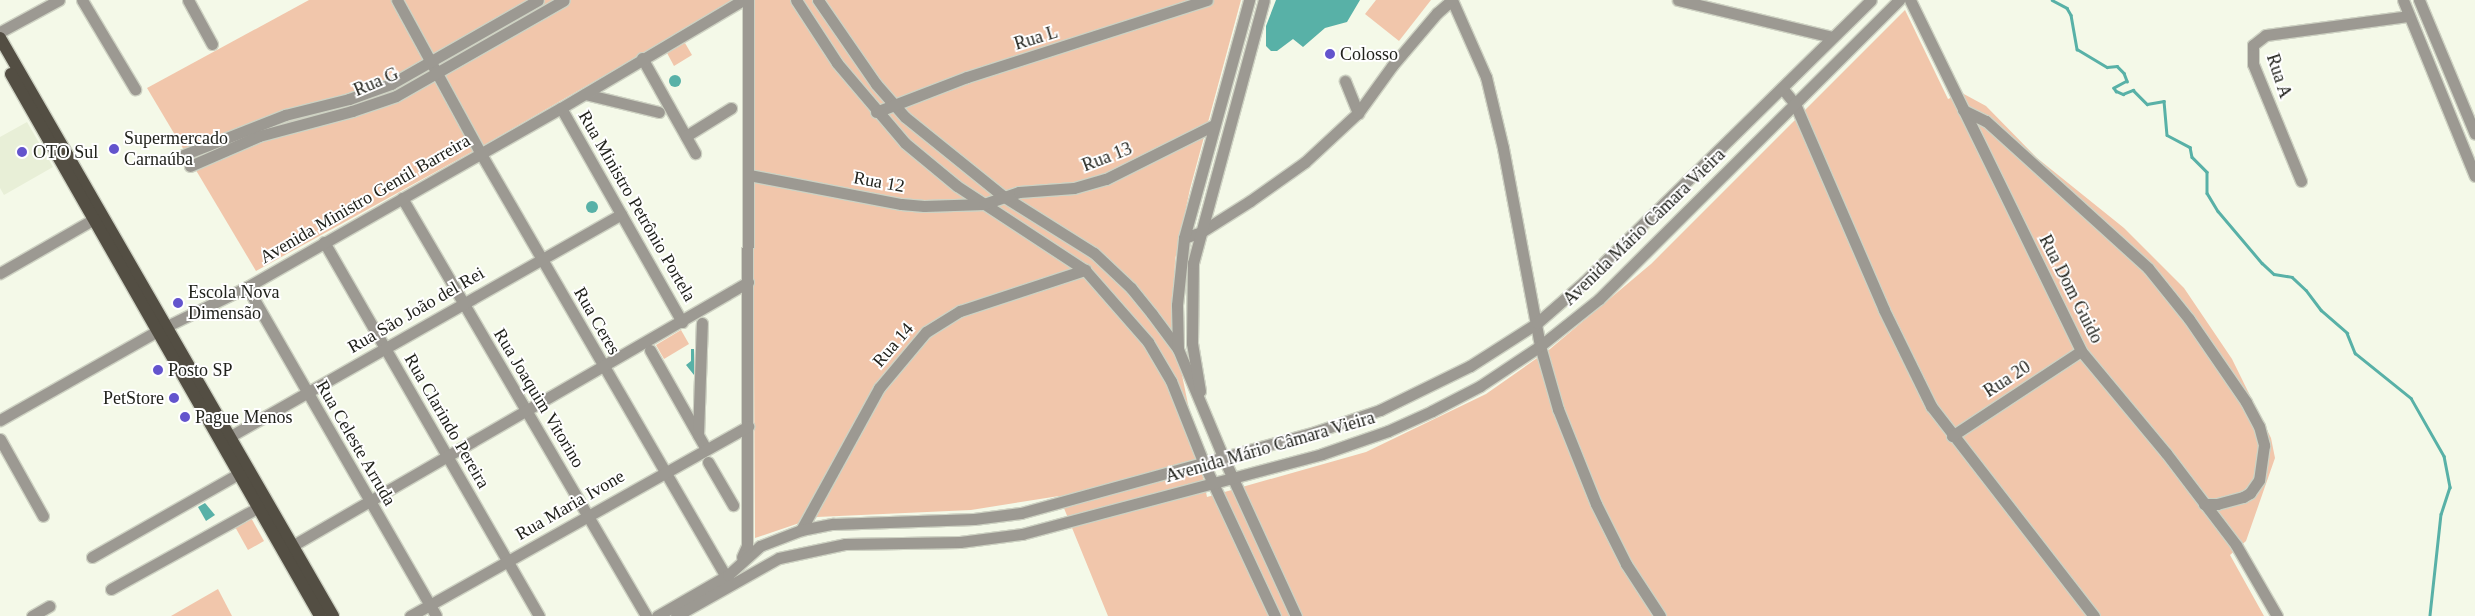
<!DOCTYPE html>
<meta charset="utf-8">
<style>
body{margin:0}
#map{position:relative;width:2475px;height:616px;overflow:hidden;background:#f4f9e8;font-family:Georgia,serif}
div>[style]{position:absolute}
.built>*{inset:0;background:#e8efd7}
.green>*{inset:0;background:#f1c6ab}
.water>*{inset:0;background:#58b1a7}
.round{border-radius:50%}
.stream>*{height:2.5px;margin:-1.25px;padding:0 1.25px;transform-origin:1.25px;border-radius:1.25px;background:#58b1a7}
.roads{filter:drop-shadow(1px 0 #ced2c3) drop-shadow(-1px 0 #ced2c3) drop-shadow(0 1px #ced2c3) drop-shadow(0 -1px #ced2c3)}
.minor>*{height:11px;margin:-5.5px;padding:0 5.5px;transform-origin:5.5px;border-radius:5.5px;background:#9c9992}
.major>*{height:12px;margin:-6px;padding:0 6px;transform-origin:6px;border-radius:6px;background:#534e43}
.dots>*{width:14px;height:14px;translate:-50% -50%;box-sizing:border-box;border:2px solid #fff;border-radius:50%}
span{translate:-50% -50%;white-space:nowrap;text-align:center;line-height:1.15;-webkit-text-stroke:4px #fff;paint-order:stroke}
.street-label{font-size:18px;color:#21221c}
.poi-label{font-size:18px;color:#21221c}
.left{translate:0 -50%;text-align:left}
.right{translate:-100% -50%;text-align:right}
</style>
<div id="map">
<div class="built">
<div style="clip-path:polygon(27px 122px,53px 167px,4px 195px,0 188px,0 137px)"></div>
</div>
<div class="green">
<div style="clip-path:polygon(309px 0,735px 0,486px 144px,256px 271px,147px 88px)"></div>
<div style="clip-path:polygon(752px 0,1241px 0,1190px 189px,1175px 260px,1173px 331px,1207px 497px,1366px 452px,1486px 394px,1550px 349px,1651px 264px,1905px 10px,1948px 99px,1962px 93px,1986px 106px,2037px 158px,2124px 228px,2184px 288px,2232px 359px,2271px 438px,2275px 458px,2246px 541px,2230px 555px,2264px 616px,1108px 616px,1059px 496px,971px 510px,817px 517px,755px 538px)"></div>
<div style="clip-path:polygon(1376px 0,1431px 0,1399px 41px,1365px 14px)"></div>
<div style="clip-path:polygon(685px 43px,692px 55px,674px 66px,667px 53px)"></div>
<div style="clip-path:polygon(681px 330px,689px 344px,664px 359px,656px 345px)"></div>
<div style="clip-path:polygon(250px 516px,264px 541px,248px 550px,234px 525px)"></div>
<div style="clip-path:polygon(218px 589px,232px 616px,171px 616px)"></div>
</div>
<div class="water">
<div style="clip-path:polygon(1276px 0,1360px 0,1347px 22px,1325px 28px,1303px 47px,1293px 39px,1277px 51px,1271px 51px,1266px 46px,1266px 26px)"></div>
<div class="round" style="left:669px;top:75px;width:12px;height:12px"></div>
<div class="round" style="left:586px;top:201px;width:12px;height:12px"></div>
<div style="clip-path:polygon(691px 349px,694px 349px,694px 375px,686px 365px,691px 361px)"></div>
<div style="clip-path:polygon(205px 503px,215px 515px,206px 521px,198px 507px)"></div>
</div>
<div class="stream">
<div style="left:2052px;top:0;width:17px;rotate:28deg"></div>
<div style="left:2067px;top:8px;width:8px;rotate:60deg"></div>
<div style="left:2071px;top:15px;width:35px;rotate:80deg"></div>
<div style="left:2077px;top:49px;width:35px;rotate:31deg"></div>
<div style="left:2107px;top:67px;width:10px;rotate:-6deg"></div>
<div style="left:2117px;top:66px;width:10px;rotate:45deg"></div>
<div style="left:2124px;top:73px;width:9px;rotate:69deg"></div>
<div style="left:2127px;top:81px;width:15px;rotate:152deg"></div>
<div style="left:2114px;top:88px;width:4px;rotate:56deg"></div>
<div style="left:2116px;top:91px;width:8px;rotate:23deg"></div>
<div style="left:2123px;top:94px;width:11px;rotate:-22deg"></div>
<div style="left:2133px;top:90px;width:20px;rotate:45deg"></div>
<div style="left:2147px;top:104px;width:17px;rotate:-10deg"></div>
<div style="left:2164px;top:101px;width:34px;rotate:85deg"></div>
<div style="left:2167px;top:135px;width:26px;rotate:28deg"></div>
<div style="left:2190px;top:147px;width:10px;rotate:79deg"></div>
<div style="left:2192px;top:157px;width:21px;rotate:45deg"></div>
<div style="left:2207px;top:172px;width:21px;rotate:90deg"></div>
<div style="left:2207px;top:193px;width:21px;rotate:59deg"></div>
<div style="left:2218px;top:211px;width:68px;rotate:49.8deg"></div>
<div style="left:2262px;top:263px;width:16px;rotate:43deg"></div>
<div style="left:2274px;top:274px;width:18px;rotate:9deg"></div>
<div style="left:2292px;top:277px;width:19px;rotate:43deg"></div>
<div style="left:2306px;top:290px;width:25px;rotate:53deg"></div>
<div style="left:2321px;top:310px;width:35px;rotate:41deg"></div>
<div style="left:2347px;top:333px;width:22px;rotate:68deg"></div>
<div style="left:2355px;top:353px;width:72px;rotate:38.8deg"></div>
<div style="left:2411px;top:398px;width:67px;rotate:60.4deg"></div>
<div style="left:2444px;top:456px;width:32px;rotate:79deg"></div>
<div style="left:2450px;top:487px;width:28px;rotate:108deg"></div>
<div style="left:2441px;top:514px;width:103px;rotate:96.2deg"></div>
</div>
<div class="roads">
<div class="minor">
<div style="left:82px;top:0;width:104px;rotate:59.2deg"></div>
<div style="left:188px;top:0;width:50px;rotate:61.4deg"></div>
<div style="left:397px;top:0;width:175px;rotate:61.4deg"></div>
<div style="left:481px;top:154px;width:494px;rotate:59.9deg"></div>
<div style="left:796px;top:0;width:75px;rotate:56.9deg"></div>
<div style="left:837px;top:63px;width:105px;rotate:49.6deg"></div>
<div style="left:905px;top:143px;width:67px;rotate:39.6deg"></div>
<div style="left:957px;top:186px;width:153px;rotate:33.3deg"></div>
<div style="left:1085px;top:270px;width:96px;rotate:48.8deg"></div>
<div style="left:1148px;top:342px;width:45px;rotate:59.5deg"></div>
<div style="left:1171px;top:381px;width:89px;rotate:68.3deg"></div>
<div style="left:1204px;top:464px;width:168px;rotate:65deg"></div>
<div style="left:818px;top:0;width:102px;rotate:55.4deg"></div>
<div style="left:876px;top:84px;width:44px;rotate:48.7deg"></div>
<div style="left:905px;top:117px;width:126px;rotate:38.9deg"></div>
<div style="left:1003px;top:196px;width:107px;rotate:32.1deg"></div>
<div style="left:1094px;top:253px;width:51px;rotate:43.4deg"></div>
<div style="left:1131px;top:288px;width:33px;rotate:51deg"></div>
<div style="left:1152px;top:314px;width:44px;rotate:53.4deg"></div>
<div style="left:1178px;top:349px;width:119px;rotate:67.3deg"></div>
<div style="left:1224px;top:459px;width:173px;rotate:65.4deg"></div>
<div style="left:1452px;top:0;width:84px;rotate:66.2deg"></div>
<div style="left:1486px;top:77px;width:73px;rotate:76.5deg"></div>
<div style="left:1503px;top:148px;width:201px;rotate:79.4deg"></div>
<div style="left:1540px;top:346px;width:66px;rotate:74.1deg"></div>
<div style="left:1558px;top:409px;width:102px;rotate:68.2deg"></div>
<div style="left:1596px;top:504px;width:67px;rotate:63.4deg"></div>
<div style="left:1626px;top:564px;width:62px;rotate:56.8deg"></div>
<div style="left:1678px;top:0;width:158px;rotate:13.5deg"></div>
<div style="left:1910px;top:0;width:390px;rotate:64deg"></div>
<div style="left:2081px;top:351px;width:133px;rotate:50.2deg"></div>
<div style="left:2166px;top:453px;width:116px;rotate:52.7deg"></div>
<div style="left:2236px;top:545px;width:82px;rotate:60deg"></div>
<div style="left:2403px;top:0;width:190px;rotate:67.8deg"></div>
<div style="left:2419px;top:0;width:145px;rotate:67.3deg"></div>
<div style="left:0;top:32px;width:67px;rotate:-28.5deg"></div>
<div style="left:642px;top:58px;width:109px;rotate:60.8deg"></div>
<div style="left:1345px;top:81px;width:35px;rotate:68deg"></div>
<div style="left:1782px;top:88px;width:21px;rotate:51deg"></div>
<div style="left:1795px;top:104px;width:224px;rotate:66.6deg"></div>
<div style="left:1884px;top:310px;width:107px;rotate:63.9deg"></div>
<div style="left:1931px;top:406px;width:266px;rotate:52.2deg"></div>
<div style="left:585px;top:94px;width:76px;rotate:13.7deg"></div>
<div style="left:561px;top:108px;width:246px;rotate:60.5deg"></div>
<div style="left:1963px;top:110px;width:25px;rotate:26deg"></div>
<div style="left:1986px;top:121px;width:219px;rotate:42.2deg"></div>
<div style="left:2148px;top:268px;width:65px;rotate:51.2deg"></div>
<div style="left:2189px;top:319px;width:101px;rotate:55.5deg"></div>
<div style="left:2246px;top:402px;width:27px;rotate:62deg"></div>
<div style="left:2259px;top:426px;width:20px;rotate:75deg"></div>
<div style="left:2264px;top:445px;width:35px;rotate:98deg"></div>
<div style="left:2259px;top:480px;width:16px;rotate:125deg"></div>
<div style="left:2250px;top:493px;width:8px;rotate:150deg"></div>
<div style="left:2243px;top:497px;width:27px;rotate:165deg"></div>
<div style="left:2217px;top:504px;width:13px;rotate:180deg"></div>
<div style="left:876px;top:112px;width:97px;rotate:-21deg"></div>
<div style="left:967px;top:77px;width:252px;rotate:-17.8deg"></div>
<div style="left:686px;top:136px;width:53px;rotate:-31.9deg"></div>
<div style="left:183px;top:155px;width:110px;rotate:-21.4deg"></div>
<div style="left:285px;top:115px;width:66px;rotate:-14deg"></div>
<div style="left:349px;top:99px;width:45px;rotate:-19.7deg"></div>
<div style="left:391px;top:84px;width:169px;rotate:-29.7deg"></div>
<div style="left:190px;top:166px;width:75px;rotate:-23.5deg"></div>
<div style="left:259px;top:136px;width:96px;rotate:-15deg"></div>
<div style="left:352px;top:111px;width:46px;rotate:-18.8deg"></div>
<div style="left:396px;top:96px;width:193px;rotate:-29.7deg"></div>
<div style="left:749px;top:175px;width:155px;rotate:10.8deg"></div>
<div style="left:901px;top:204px;width:23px;rotate:5deg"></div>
<div style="left:924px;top:206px;width:60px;rotate:-1.9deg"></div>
<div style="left:984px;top:204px;width:37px;rotate:-19deg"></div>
<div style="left:1019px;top:192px;width:55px;rotate:-4.2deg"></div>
<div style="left:1074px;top:188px;width:33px;rotate:-16deg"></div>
<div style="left:1106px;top:179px;width:121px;rotate:-26.6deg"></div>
<div style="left:2301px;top:181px;width:126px;rotate:-112.3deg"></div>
<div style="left:2253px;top:64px;width:19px;rotate:-90deg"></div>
<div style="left:2253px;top:45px;width:16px;rotate:-38deg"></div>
<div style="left:2266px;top:35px;width:143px;rotate:-7.6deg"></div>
<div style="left:402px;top:198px;width:484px;rotate:59.7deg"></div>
<div style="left:1184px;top:238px;width:18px;rotate:-19deg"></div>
<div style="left:1201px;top:232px;width:58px;rotate:-32.3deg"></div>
<div style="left:1250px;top:201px;width:67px;rotate:-35.3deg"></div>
<div style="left:1305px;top:162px;width:72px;rotate:-42.8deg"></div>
<div style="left:1358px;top:113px;width:58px;rotate:-54.1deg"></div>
<div style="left:1392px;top:66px;width:70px;rotate:-49.7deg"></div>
<div style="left:1437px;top:13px;width:20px;rotate:-41deg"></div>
<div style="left:324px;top:242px;width:431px;rotate:60.1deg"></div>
<div style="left:0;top:273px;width:116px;rotate:-29.9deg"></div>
<div style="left:247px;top:287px;width:379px;rotate:60.1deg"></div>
<div style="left:1178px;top:349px;width:44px;rotate:-91.3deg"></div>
<div style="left:1177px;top:305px;width:67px;rotate:-84deg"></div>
<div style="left:1184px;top:238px;width:247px;rotate:-74.7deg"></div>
<div style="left:650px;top:350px;width:114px;rotate:60.5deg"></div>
<div style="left:1200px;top:391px;width:49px;rotate:-99.5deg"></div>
<div style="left:1192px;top:343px;width:80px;rotate:-89.3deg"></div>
<div style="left:1193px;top:263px;width:272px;rotate:-74.9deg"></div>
<div style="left:0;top:420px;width:180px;rotate:-29.5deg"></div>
<div style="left:157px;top:331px;width:100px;rotate:-26.1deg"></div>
<div style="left:247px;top:287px;width:361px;rotate:-29.7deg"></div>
<div style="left:561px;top:108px;width:212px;rotate:-30.7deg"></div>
<div style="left:698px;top:435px;width:112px;rotate:-88deg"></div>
<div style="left:1952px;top:436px;width:154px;rotate:-33.4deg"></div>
<div style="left:229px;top:437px;width:451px;rotate:-29.6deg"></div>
<div style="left:0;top:439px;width:88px;rotate:60.8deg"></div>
<div style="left:708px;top:462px;width:50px;rotate:59.8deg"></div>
<div style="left:801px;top:530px;width:162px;rotate:-61.2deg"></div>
<div style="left:879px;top:388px;width:73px;rotate:-50deg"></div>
<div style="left:926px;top:332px;width:40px;rotate:-32deg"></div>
<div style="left:960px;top:311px;width:132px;rotate:-18.2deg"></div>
<div style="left:285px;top:550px;width:535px;rotate:-30.06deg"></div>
<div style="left:92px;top:557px;width:168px;rotate:-29.6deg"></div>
<div style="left:742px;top:557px;width:12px;rotate:-66deg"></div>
<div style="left:747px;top:546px;width:546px;rotate:-89.9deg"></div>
<div style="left:111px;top:589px;width:167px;rotate:-29deg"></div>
<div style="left:32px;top:616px;width:20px;rotate:-30deg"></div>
<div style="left:410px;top:616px;width:388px;rotate:-29.3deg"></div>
<div style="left:657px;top:616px;width:82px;rotate:-30deg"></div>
<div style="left:728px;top:575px;width:43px;rotate:-42.2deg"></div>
<div style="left:760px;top:546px;width:44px;rotate:-21.3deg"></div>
<div style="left:801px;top:530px;width:33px;rotate:-11deg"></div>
<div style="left:833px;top:524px;width:141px;rotate:-2deg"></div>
<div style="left:974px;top:519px;width:47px;rotate:-7.3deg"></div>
<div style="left:1021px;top:513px;width:305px;rotate:-15.4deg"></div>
<div style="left:1315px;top:432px;width:69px;rotate:-18.7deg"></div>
<div style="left:1380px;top:410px;width:100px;rotate:-26.1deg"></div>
<div style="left:1470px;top:366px;width:80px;rotate:-32.7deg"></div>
<div style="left:1537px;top:323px;width:62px;rotate:-41.1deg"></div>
<div style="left:1584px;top:282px;width:402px;rotate:-44.5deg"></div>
<div style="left:676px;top:616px;width:118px;rotate:-29.4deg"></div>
<div style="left:779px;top:558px;width:67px;rotate:-12deg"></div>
<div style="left:845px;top:544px;width:115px;rotate:-1deg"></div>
<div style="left:960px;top:542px;width:63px;rotate:-7.4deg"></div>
<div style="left:1022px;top:534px;width:310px;rotate:-14.9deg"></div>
<div style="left:1322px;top:454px;width:70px;rotate:-19.2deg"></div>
<div style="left:1388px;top:431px;width:48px;rotate:-24.4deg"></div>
<div style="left:1432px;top:411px;width:54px;rotate:-27.5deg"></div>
<div style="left:1480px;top:386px;width:72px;rotate:-33.7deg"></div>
<div style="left:1540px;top:346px;width:75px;rotate:-38.5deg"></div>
<div style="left:1599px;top:299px;width:424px;rotate:-44.9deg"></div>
</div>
<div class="major">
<div style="left:0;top:38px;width:667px;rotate:60.05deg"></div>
<div style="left:11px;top:74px;width:624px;rotate:60.31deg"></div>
</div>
</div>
<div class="dots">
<div style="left:1330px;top:54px;background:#6354cd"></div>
<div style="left:114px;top:149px;background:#6354cd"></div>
<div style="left:22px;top:152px;background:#6354cd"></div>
<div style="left:178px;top:303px;background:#6354cd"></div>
<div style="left:158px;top:370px;background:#6354cd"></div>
<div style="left:174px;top:398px;background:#6354cd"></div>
<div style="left:185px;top:417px;background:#6354cd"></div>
</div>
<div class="street-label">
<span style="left:1036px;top:38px;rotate:-17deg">Rua L</span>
<span style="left:2279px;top:76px;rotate:72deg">Rua A</span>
<span style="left:376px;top:82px;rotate:-23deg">Rua G</span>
<span style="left:1107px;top:157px;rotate:-21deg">Rua 13</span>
<span style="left:879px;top:182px;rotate:10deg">Rua 12</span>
<span style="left:365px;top:199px;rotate:-30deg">Avenida Ministro Gentil Barreira</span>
<span style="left:637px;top:206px;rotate:60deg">Rua Ministro Petrônio Portela</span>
<span style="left:1644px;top:227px;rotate:-44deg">Avenida Mário Câmara Vieira</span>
<span style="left:2071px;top:289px;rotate:63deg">Rua Dom Guido</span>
<span style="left:416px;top:310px;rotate:-30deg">Rua São João del Rei</span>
<span style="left:597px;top:321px;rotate:60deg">Rua Ceres</span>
<span style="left:893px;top:345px;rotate:-49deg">Rua 14</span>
<span style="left:2007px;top:379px;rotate:-33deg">Rua 20</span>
<span style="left:539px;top:398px;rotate:59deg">Rua Joaquim Vitorino</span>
<span style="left:447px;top:421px;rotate:60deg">Rua Clarindo Pereira</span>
<span style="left:356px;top:443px;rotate:60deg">Rua Celeste Arruda</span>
<span style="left:1270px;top:447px;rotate:-16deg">Avenida Mário Câmara Vieira</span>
<span style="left:570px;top:505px;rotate:-30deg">Rua Maria Ivone</span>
</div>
<div class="poi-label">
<span class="left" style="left:1340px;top:54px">Colosso</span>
<span class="left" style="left:124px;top:149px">Supermercado<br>Carnaúba</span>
<span class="left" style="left:33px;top:152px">OTO Sul</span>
<span class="left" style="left:188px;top:303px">Escola Nova<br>Dimensão</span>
<span class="left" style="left:168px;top:370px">Posto SP</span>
<span class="right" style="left:164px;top:398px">PetStore</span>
<span class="left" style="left:195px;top:417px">Pague Menos</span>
</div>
</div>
